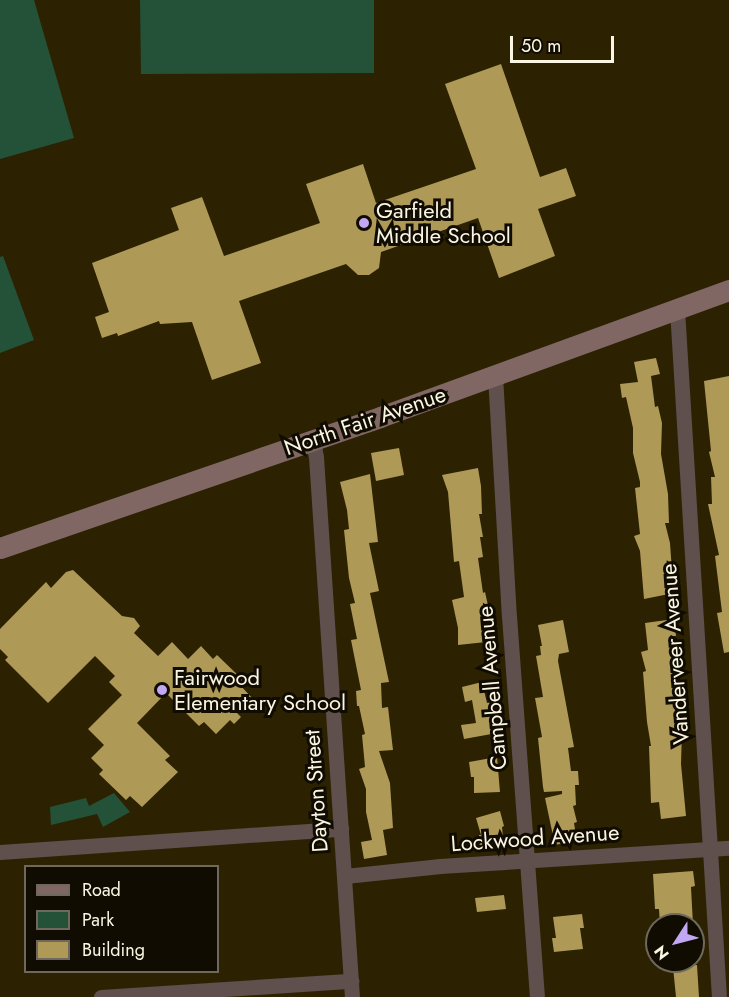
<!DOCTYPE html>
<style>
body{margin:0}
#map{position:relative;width:729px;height:997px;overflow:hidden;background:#2c2202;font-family:Jost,sans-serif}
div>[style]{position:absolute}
.green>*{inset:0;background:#235238}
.building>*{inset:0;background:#ae9957}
.street>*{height:15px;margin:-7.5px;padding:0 7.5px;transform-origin:7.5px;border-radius:7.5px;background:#5f4f4d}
.secondary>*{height:21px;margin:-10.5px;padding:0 10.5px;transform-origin:10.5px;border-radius:10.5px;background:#816764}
.dots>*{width:16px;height:16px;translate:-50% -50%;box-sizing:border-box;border:3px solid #100c02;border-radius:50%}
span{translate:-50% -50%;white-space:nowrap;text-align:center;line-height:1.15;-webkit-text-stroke:6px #100c02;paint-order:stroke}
.poi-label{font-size:22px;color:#fbf5e3}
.left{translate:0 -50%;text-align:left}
.street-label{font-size:22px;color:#fbf5e3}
.legend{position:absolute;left:24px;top:865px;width:195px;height:108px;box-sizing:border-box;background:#100c02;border:2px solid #6e695c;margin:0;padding:8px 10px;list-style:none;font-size:18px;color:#fbf5e3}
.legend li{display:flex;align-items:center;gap:12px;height:30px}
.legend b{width:30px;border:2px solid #6e695c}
.north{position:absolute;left:645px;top:913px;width:60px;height:60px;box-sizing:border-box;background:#100c02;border:2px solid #6e695c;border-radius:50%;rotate:234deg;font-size:16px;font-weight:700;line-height:24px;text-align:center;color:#fbf5e3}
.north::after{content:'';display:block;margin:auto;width:21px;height:27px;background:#c2a8f3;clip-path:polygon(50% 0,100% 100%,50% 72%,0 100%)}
.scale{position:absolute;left:510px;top:36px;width:104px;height:27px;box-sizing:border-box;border:3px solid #fbf5e3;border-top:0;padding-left:8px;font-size:18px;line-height:21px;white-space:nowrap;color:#fbf5e3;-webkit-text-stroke:4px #100c02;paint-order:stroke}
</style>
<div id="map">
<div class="green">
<div style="clip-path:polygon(0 0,34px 0,74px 138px,0 159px)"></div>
<div style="clip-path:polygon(140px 0,374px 0,374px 73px,141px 74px)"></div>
<div style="clip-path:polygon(3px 256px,34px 340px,0 353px,0 257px)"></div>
<div style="clip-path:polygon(114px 793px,130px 812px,103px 827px,97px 814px,51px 825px,50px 807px,86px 798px,89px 806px)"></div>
</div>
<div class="building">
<div style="clip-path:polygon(501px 64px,540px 177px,566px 168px,576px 196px,538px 209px,555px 256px,499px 278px,478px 218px,381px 252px,379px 268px,369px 275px,358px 275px,346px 264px,239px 301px,261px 363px,212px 380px,192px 322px,160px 324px,159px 321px,118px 336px,117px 333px,102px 338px,95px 317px,109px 312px,92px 263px,179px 230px,171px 208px,202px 197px,224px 256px,320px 223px,306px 184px,363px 164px,376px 203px,476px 169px,445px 84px)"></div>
<div style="clip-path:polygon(656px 358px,660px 374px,651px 376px,655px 407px,658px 406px,662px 423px,661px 454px,668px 494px,669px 523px,665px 523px,670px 543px,672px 571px,669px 571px,674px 593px,644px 599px,640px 551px,634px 536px,640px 534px,635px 488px,640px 487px,640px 482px,633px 453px,633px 428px,626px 397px,622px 398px,620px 384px,638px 382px,634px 362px)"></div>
<div style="clip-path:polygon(729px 376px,729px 652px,724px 653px,717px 613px,722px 612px,715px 556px,719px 555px,708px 504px,712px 504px,711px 477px,715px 477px,709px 452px,711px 451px,704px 381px)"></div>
<div style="clip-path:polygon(399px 448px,404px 475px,376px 481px,371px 453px)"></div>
<div style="clip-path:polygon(478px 468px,481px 486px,482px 514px,479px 514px,483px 537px,480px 537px,483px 557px,478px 558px,483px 593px,485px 592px,489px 610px,483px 611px,486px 642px,458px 645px,458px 628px,452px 600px,464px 597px,459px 561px,454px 562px,448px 492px,442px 475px)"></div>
<div style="clip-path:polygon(370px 474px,378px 542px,369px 543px,379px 591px,370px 593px,389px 682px,381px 683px,382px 708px,388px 707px,393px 750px,379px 751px,390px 783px,393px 828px,383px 830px,387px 855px,364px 859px,361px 842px,372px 840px,366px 812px,366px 789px,359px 769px,365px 767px,362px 735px,365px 734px,359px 706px,357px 706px,356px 691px,361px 690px,351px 640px,357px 639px,350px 604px,355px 603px,349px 578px,344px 530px,349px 529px,347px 510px,340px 482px)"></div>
<div style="clip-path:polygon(73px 570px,122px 616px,134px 618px,140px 626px,134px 633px,158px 656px,172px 642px,188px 659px,201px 646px,213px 659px,217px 655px,245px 682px,241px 686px,252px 698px,237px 713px,241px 717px,234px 724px,230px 720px,216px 734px,204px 722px,199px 726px,166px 693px,137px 723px,170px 756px,165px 760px,178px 772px,142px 807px,130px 796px,126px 800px,99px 774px,103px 770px,91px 758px,104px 745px,88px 729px,122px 695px,109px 682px,115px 676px,95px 656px,48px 703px,5px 660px,8px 657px,0 649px,0 629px,46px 582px,51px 588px,66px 572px)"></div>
<div style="clip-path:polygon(674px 619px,676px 636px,672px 636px,678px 661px,675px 662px,679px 684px,675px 684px,678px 716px,682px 731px,681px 764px,686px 816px,661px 819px,659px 802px,651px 803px,649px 746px,651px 746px,647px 722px,643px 672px,646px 671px,641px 652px,648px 650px,645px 623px)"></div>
<div style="clip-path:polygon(563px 620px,569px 652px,559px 654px,558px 661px,574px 747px,568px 748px,571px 771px,578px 771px,579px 785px,575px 785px,576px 805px,573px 806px,577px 822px,574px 823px,577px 842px,552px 845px,552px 831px,545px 798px,562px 794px,562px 791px,544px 792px,543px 787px,538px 738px,542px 737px,535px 698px,543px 697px,536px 656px,541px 655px,540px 646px,542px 646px,538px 625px)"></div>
<div style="clip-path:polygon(482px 682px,487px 703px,493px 702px,497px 733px,464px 739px,461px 725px,476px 723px,472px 700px,465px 702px,462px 687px)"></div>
<div style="clip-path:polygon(497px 757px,500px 792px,474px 793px,474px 777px,471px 777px,469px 762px)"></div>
<div style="clip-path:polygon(500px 811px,504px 826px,502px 827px,504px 849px,480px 851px,479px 835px,481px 835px,476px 818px)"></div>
<div style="clip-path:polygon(693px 871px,695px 886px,691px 887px,693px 925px,660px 925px,659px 909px,655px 909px,653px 874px)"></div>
<div style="clip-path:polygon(504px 895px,506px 909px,477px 912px,475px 898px)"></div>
<div style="clip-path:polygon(582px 914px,584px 928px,580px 928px,583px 949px,554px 952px,552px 938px,556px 938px,553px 917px)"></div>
<div style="clip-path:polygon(697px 965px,699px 997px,676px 997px,673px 967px)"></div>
</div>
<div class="street">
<div style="left:677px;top:309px;width:689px;rotate:86.51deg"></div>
<div style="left:495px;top:375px;width:241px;rotate:86.7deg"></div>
<div style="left:509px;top:616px;width:382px;rotate:85.8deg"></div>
<div style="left:313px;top:439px;width:18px;rotate:81deg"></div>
<div style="left:316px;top:457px;width:541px;rotate:86.19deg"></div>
<div style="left:0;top:852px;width:342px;rotate:-3.9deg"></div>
<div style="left:345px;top:876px;width:96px;rotate:-6deg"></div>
<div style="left:440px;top:866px;width:290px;rotate:-3.6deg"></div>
<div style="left:101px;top:997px;width:251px;rotate:-3.7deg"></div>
</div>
<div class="secondary">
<div style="left:0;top:548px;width:402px;rotate:-19deg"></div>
<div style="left:380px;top:417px;width:371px;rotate:-20deg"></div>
</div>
<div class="dots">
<div style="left:364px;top:223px;background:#c2a8f3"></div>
<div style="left:162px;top:690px;background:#c2a8f3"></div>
</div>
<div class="poi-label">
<span class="left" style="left:376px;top:223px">Garfield<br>Middle School</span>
<span class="left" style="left:174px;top:690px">Fairwood<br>Elementary School</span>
</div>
<div class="street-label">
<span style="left:365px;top:421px;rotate:-19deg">North Fair Avenue</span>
<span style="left:675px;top:654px;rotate:-94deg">Vanderveer Avenue</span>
<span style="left:492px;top:688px;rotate:-95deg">Campbell Avenue</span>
<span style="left:316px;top:791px;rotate:-94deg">Dayton Street</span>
<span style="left:535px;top:838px;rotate:-4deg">Lockwood Avenue</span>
</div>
<ul class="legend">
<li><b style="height:8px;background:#816764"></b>Road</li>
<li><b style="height:16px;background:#235238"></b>Park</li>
<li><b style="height:16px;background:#ae9957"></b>Building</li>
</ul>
<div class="north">N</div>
<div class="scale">50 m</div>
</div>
